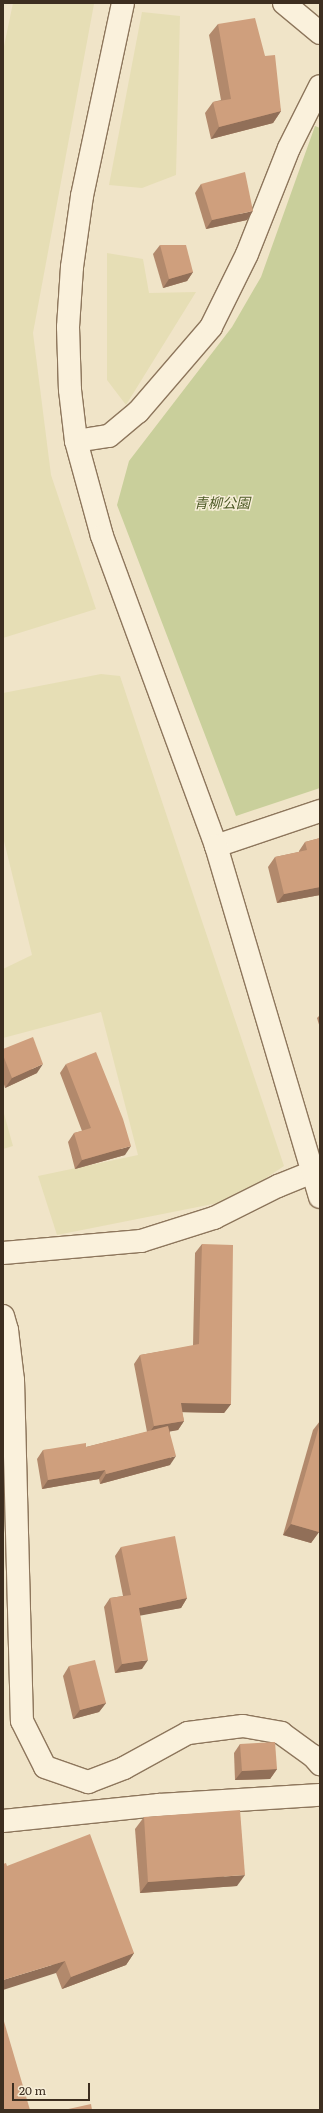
<!DOCTYPE html>
<meta charset="utf-8">
<style>
body{margin:0}
#map{position:relative;width:323px;height:2113px;overflow:hidden;background:#f0e4c8;font-family:Literata,"Noto Sans JP",serif}
div>[style]{position:absolute}
.farmland>*{inset:0;background:#e6deb5}
.green>*{inset:0;background:#c9cf9b}
.roads{filter:drop-shadow(1px 0 #8d765c) drop-shadow(-1px 0 #8d765c) drop-shadow(0 1px #8d765c) drop-shadow(0 -1px #8d765c)}
.minor>*{height:22px;margin:-11px;padding:0 11px;transform-origin:11px;border-radius:11px;background:#faf1dc}
.tertiary>*{height:22px;margin:-11px;padding:0 11px;transform-origin:11px;border-radius:11px;background:#faf1dc}
.wall>*{inset:0;background:#b2896c}
.shaded-wall>*{inset:0;background:#916f58}
.building>*{inset:0;background:#cf9f7d}
span{translate:-50% -50%;white-space:nowrap;text-align:center;line-height:1.15;-webkit-text-stroke:3px #f7eed8;paint-order:stroke}
.park-label{font-size:14px;color:#4d5a26;font-style:italic}
.frame{position:absolute;inset:0;border:4px solid #3d2e20;pointer-events:none}
.scale{position:absolute;left:12px;top:2083px;width:78px;height:18px;box-sizing:border-box;border:2px solid #3d2e20;border-top:0;padding-left:5px;font-size:12px;line-height:14px;white-space:nowrap;color:#3d2e20;-webkit-text-stroke:3px #f7eed8;paint-order:stroke}
</style>
<div id="map">
<div class="farmland">
<div style="clip-path:polygon(13px 3px,94px 4px,33px 333px,51px 475px,96px 609px,3px 638px,3px 51px)"></div>
<div style="clip-path:polygon(142px 12px,180px 16px,176px 175px,142px 188px,109px 185px)"></div>
<div style="clip-path:polygon(107px 253px,143px 259px,149px 293px,196px 292px,126px 405px,107px 380px)"></div>
<div style="clip-path:polygon(101px 674px,120px 676px,284px 1166px,233px 1200px,57px 1235px,38px 1176px,138px 1155px,101px 1012px,3px 1038px,3px 969px,32px 955px,3px 837px,3px 693px)"></div>
<div style="clip-path:polygon(3px 1110px,13px 1146px,3px 1149px)"></div>
</div>
<div class="green">
<div style="clip-path:polygon(315px 126px,320px 128px,320px 788px,236px 816px,117px 505px,129px 461px,232px 327px,261px 277px)"></div>
</div>
<div class="roads">
<div class="minor">
<div style="left:76px;top:441px;width:33px;rotate:-9deg"></div>
<div style="left:109px;top:436px;width:38px;rotate:-40deg"></div>
<div style="left:138px;top:412px;width:112px;rotate:-49.3deg"></div>
<div style="left:211px;top:327px;width:81px;rotate:-63.7deg"></div>
<div style="left:247px;top:254px;width:114px;rotate:-68.4deg"></div>
<div style="left:289px;top:148px;width:69px;rotate:-63.4deg"></div>
<div style="left:216px;top:846px;width:110px;rotate:-18.6deg"></div>
<div style="left:3px;top:1253px;width:139px;rotate:-5deg"></div>
<div style="left:141px;top:1241px;width:77px;rotate:-17.5deg"></div>
<div style="left:214px;top:1218px;width:72px;rotate:-26.6deg"></div>
<div style="left:278px;top:1186px;width:45px;rotate:-22deg"></div>
<div style="left:3px;top:1316px;width:15px;rotate:74deg"></div>
<div style="left:7px;top:1330px;width:50px;rotate:83.2deg"></div>
<div style="left:13px;top:1380px;width:341px;rotate:88.5deg"></div>
<div style="left:22px;top:1721px;width:51px;rotate:63.4deg"></div>
<div style="left:45px;top:1767px;width:46px;rotate:19.2deg"></div>
<div style="left:88px;top:1782px;width:39px;rotate:-21deg"></div>
<div style="left:124px;top:1768px;width:73px;rotate:-28.7deg"></div>
<div style="left:188px;top:1733px;width:55px;rotate:-7.3deg"></div>
<div style="left:243px;top:1726px;width:39px;rotate:10deg"></div>
<div style="left:281px;top:1733px;width:39px;rotate:36deg"></div>
<div style="left:313px;top:1756px;width:11px;rotate:49deg"></div>
</div>
<div class="tertiary">
<div style="left:123px;top:3px;width:197px;rotate:102deg"></div>
<div style="left:82px;top:196px;width:72px;rotate:98deg"></div>
<div style="left:72px;top:267px;width:60px;rotate:93.8deg"></div>
<div style="left:68px;top:327px;width:63px;rotate:88.2deg"></div>
<div style="left:70px;top:390px;width:51px;rotate:83.3deg"></div>
<div style="left:76px;top:441px;width:98px;rotate:74.7deg"></div>
<div style="left:102px;top:536px;width:330px;rotate:69.8deg"></div>
<div style="left:216px;top:846px;width:366px;rotate:73.5deg"></div>
<div style="left:284px;top:3px;width:47px;rotate:39.8deg"></div>
<div style="left:3px;top:1821px;width:157px;rotate:-5.9deg"></div>
<div style="left:159px;top:1805px;width:161px;rotate:-3.6deg"></div>
</div>
</div>
<div class="wall">
<div style="clip-path:polygon(218px 24px,265px 56px,281px 111px,273px 123px,211px 139px,205px 113px,213px 102px,221px 100px,209px 35px)"></div>
<div style="clip-path:polygon(201px 184px,247px 220px,206px 229px,195px 193px)"></div>
<div style="clip-path:polygon(160px 245px,193px 272px,187px 281px,163px 288px,153px 254px)"></div>
<div style="clip-path:polygon(320px 838px,320px 895px,277px 903px,268px 867px,275px 857px,299px 852px,299px 851px,305px 842px)"></div>
<div style="clip-path:polygon(320px 1015px,320px 1028px,317px 1018px)"></div>
<div style="clip-path:polygon(3px 1049px,37px 1073px,5px 1088px,3px 1081px)"></div>
<div style="clip-path:polygon(66px 1064px,125px 1155px,75px 1169px,68px 1142px,74px 1133px,82px 1131px,60px 1073px)"></div>
<div style="clip-path:polygon(202px 1244px,231px 1404px,224px 1413px,182px 1412px,184px 1421px,178px 1430px,170px 1431px,170px 1465px,100px 1484px,99px 1479px,42px 1489px,37px 1459px,43px 1450px,86px 1447px,147px 1432px,134px 1364px,140px 1355px,193px 1346px,195px 1253px)"></div>
<div style="clip-path:polygon(320px 1421px,320px 1529px,319px 1532px,311px 1543px,283px 1535px,313px 1430px)"></div>
<div style="clip-path:polygon(121px 1547px,187px 1598px,181px 1608px,140px 1615px,142px 1669px,115px 1673px,104px 1607px,110px 1598px,123px 1596px,115px 1556px)"></div>
<div style="clip-path:polygon(69px 1666px,106px 1703px,99px 1712px,73px 1719px,63px 1676px)"></div>
<div style="clip-path:polygon(240px 1744px,277px 1769px,270px 1779px,235px 1780px,234px 1753px)"></div>
<div style="clip-path:polygon(144px 1817px,237px 1886px,140px 1893px,135px 1829px)"></div>
<div style="clip-path:polygon(7px 1866px,134px 1953px,126px 1965px,62px 1989px,56px 1973px)"></div>
</div>
<div class="shaded-wall">
<div style="clip-path:polygon(281px 111px,273px 123px,211px 139px,219px 127px)"></div>
<div style="clip-path:polygon(253px 211px,247px 220px,206px 229px,212px 220px)"></div>
<div style="clip-path:polygon(193px 272px,187px 281px,163px 288px,169px 279px)"></div>
<div style="clip-path:polygon(320px 887px,320px 895px,277px 903px,284px 894px)"></div>
<div style="clip-path:polygon(43px 1064px,37px 1073px,5px 1088px,12px 1078px)"></div>
<div style="clip-path:polygon(131px 1146px,125px 1155px,75px 1169px,82px 1160px)"></div>
<div style="clip-path:polygon(181px 1403px,231px 1404px,224px 1413px,174px 1412px)"></div>
<div style="clip-path:polygon(184px 1421px,178px 1430px,147px 1436px,154px 1426px)"></div>
<div style="clip-path:polygon(176px 1456px,170px 1465px,100px 1484px,106px 1474px)"></div>
<div style="clip-path:polygon(105px 1470px,99px 1479px,42px 1489px,48px 1480px)"></div>
<div style="clip-path:polygon(291px 1524px,319px 1532px,311px 1543px,283px 1535px)"></div>
<div style="clip-path:polygon(187px 1598px,181px 1608px,133px 1617px,139px 1608px)"></div>
<div style="clip-path:polygon(148px 1660px,142px 1669px,115px 1673px,122px 1664px)"></div>
<div style="clip-path:polygon(106px 1703px,99px 1712px,73px 1719px,80px 1710px)"></div>
<div style="clip-path:polygon(277px 1769px,270px 1779px,235px 1780px,242px 1771px)"></div>
<div style="clip-path:polygon(245px 1875px,237px 1886px,140px 1893px,148px 1882px)"></div>
<div style="clip-path:polygon(134px 1953px,126px 1965px,62px 1989px,71px 1977px)"></div>
<div style="clip-path:polygon(65px 1961px,56px 1973px,3px 1990px,3px 1980px)"></div>
</div>
<div class="building">
<div style="clip-path:polygon(255px 18px,265px 56px,275px 55px,281px 111px,219px 127px,213px 102px,231px 99px,218px 24px)"></div>
<div style="clip-path:polygon(245px 172px,253px 211px,212px 220px,201px 184px)"></div>
<div style="clip-path:polygon(160px 245px,186px 245px,193px 272px,169px 279px)"></div>
<div style="clip-path:polygon(320px 838px,320px 887px,284px 894px,275px 857px,307px 850px,305px 842px)"></div>
<div style="clip-path:polygon(33px 1037px,43px 1064px,12px 1078px,3px 1055px,3px 1049px)"></div>
<div style="clip-path:polygon(96px 1052px,123px 1119px,131px 1146px,82px 1160px,74px 1133px,91px 1128px,66px 1064px)"></div>
<div style="clip-path:polygon(202px 1244px,233px 1245px,231px 1404px,181px 1403px,184px 1421px,154px 1426px,140px 1355px,199px 1344px)"></div>
<div style="clip-path:polygon(320px 1423px,320px 1529px,319px 1532px,291px 1524px)"></div>
<div style="clip-path:polygon(168px 1426px,176px 1456px,106px 1474px,105px 1470px,48px 1480px,43px 1450px,86px 1443px,86px 1447px)"></div>
<div style="clip-path:polygon(175px 1536px,187px 1598px,139px 1608px,148px 1660px,122px 1664px,110px 1598px,131px 1595px,121px 1547px)"></div>
<div style="clip-path:polygon(95px 1660px,106px 1703px,80px 1710px,69px 1666px)"></div>
<div style="clip-path:polygon(275px 1742px,277px 1769px,242px 1771px,240px 1744px)"></div>
<div style="clip-path:polygon(240px 1810px,245px 1875px,148px 1882px,144px 1817px)"></div>
<div style="clip-path:polygon(90px 1834px,134px 1953px,71px 1977px,65px 1961px,3px 1980px,3px 1864px,6px 1863px,7px 1866px)"></div>
<div style="clip-path:polygon(3px 2018px,30px 2110px,3px 2110px)"></div>
<div style="clip-path:polygon(91px 2104px,92px 2110px,64px 2110px)"></div>
</div>
<div class="park-label">
<span style="left:222px;top:502px">青柳公園</span>
</div>
<div class="frame"></div>
<div class="scale">20 m</div>
</div>
